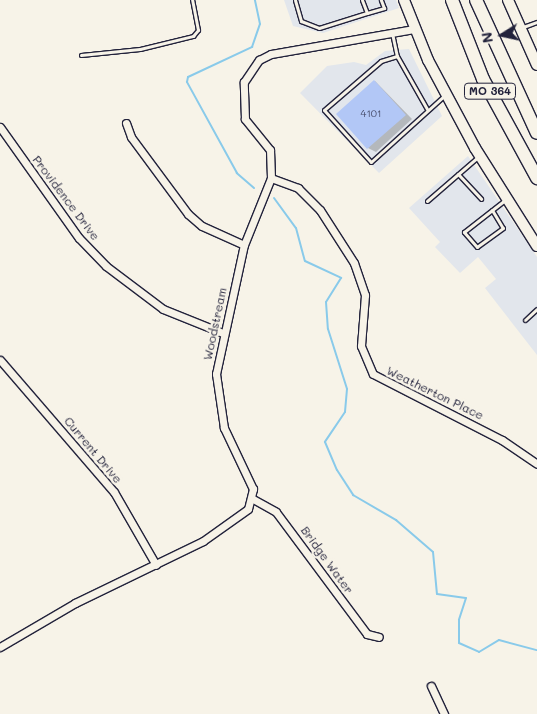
<!DOCTYPE html>
<style>
body{margin:0}
#map{position:relative;width:537px;height:714px;overflow:hidden;background:#f7f3e8;font-family:Mali,sans-serif}
div>[style]{position:absolute}
.built>*{inset:0;background:#e2e6ec}
.shadow>*{inset:0;background:#0003}
.stream>*{height:2px;margin:-1px;padding:0 1px;transform-origin:1px;border-radius:1px;background:#89caea}
.building>*{inset:0;background:#b2c7f6}
.roads{filter:drop-shadow(1px 0 #22223b) drop-shadow(-1px 0 #22223b) drop-shadow(0 1px #22223b) drop-shadow(0 -1px #22223b)}
.lane>*{height:3px;margin:-1.5px;padding:0 1.5px;transform-origin:1.5px;border-radius:1.5px;background:#f7f3e8}
.street>*{height:7px;margin:-3.5px;padding:0 3.5px;transform-origin:3.5px;border-radius:3.5px;background:#f7f3e8}
.secondary>*{height:10px;margin:-5px;padding:0 5px;transform-origin:5px;border-radius:5px;background:#f7f3e8}
.highway>*{height:12px;margin:-6px;padding:0 6px;transform-origin:6px;border-radius:6px;background:#f7f3e8}
span{translate:-50% -50%;white-space:nowrap;text-align:center;line-height:1.15;-webkit-text-stroke:5px #f7f3e8;paint-order:stroke}
.number-label{font-size:10px;color:#464b6a}
.number-label span{-webkit-text-stroke-width:0}
.shield-label span{padding:1px 4px;background:#f7f3e8;border:1px solid;border-radius:4px;-webkit-text-stroke-width:0}
.shield-label{font-size:11px;color:#22223b;font-weight:700}
.street-label{font-size:12px;color:#22223b}
.north{position:absolute;left:477px;top:10px;width:50px;height:50px;-webkit-text-stroke:4px #f7f3e8;paint-order:stroke;rotate:260deg;font-size:14px;font-weight:700;line-height:20px;text-align:center;color:#22223b}
.north::after{content:'';display:block;margin:auto;width:18px;height:22px;background:#22223b;clip-path:polygon(50% 0,100% 100%,50% 72%,0 100%)}
</style>
<div id="map">
<div class="built">
<div style="clip-path:polygon(284px 0,396px 0,399px 8px,323px 33px,293px 26px)"></div>
<div style="clip-path:polygon(409px 49px,442px 116px,379px 173px,300px 93px,327px 66px,354px 62px,366px 65px,385px 51px)"></div>
<div style="clip-path:polygon(468px 156px,537px 257px,537px 355px,485px 288px,496px 279px,478px 257px,460px 273px,435px 247px,440px 242px,409px 208px)"></div>
</div>
<div class="shadow">
<div style="clip-path:polygon(375px 81px,412px 119px,376px 152px,368px 148px)"></div>
</div>
<div class="stream">
<div style="left:254px;top:188px;width:23px;rotate:-139deg"></div>
<div style="left:237px;top:173px;width:104px;rotate:-118.8deg"></div>
<div style="left:187px;top:82px;width:5px;rotate:-79deg"></div>
<div style="left:188px;top:77px;width:71px;rotate:-25.1deg"></div>
<div style="left:252px;top:47px;width:24px;rotate:-71deg"></div>
<div style="left:260px;top:24px;width:25px;rotate:-102deg"></div>
<div style="left:274px;top:198px;width:37px;rotate:54deg"></div>
<div style="left:296px;top:228px;width:34px;rotate:75deg"></div>
<div style="left:305px;top:261px;width:40px;rotate:25deg"></div>
<div style="left:341px;top:278px;width:28px;rotate:122deg"></div>
<div style="left:326px;top:302px;width:27px;rotate:86deg"></div>
<div style="left:328px;top:329px;width:63px;rotate:72.4deg"></div>
<div style="left:347px;top:389px;width:23px;rotate:95deg"></div>
<div style="left:345px;top:412px;width:36px;rotate:124deg"></div>
<div style="left:325px;top:442px;width:30px;rotate:67deg"></div>
<div style="left:337px;top:470px;width:30px;rotate:57deg"></div>
<div style="left:353px;top:495px;width:50px;rotate:30.2deg"></div>
<div style="left:396px;top:520px;width:49px;rotate:40.9deg"></div>
<div style="left:433px;top:552px;width:42px;rotate:84.6deg"></div>
<div style="left:437px;top:594px;width:29px;rotate:8deg"></div>
<div style="left:466px;top:598px;width:23px;rotate:108deg"></div>
<div style="left:459px;top:620px;width:23px;rotate:90deg"></div>
<div style="left:459px;top:643px;width:22px;rotate:24deg"></div>
<div style="left:479px;top:652px;width:23px;rotate:-31deg"></div>
<div style="left:499px;top:640px;width:39px;rotate:15deg"></div>
</div>
<div class="building">
<div style="clip-path:polygon(374px 80px,406px 115px,367px 149px,336px 114px)"></div>
</div>
<div class="roads">
<div class="lane">
<div style="left:295px;top:0;width:22px;rotate:74deg"></div>
<div style="left:301px;top:21px;width:19px;rotate:21deg"></div>
<div style="left:319px;top:28px;width:50px;rotate:-17.4deg"></div>
<div style="left:367px;top:13px;width:14px;rotate:-111deg"></div>
<div style="left:367px;top:13px;width:18px;rotate:-16deg"></div>
<div style="left:384px;top:8px;width:9px;rotate:-111deg"></div>
<div style="left:523px;top:27px;width:15px;rotate:-20deg"></div>
<div style="left:392px;top:33px;width:24px;rotate:78deg"></div>
<div style="left:397px;top:56px;width:17px;rotate:163deg"></div>
<div style="left:381px;top:61px;width:75px;rotate:139.3deg"></div>
<div style="left:324px;top:110px;width:70px;rotate:47.9deg"></div>
<div style="left:371px;top:162px;width:100px;rotate:-42.2deg"></div>
<div style="left:81px;top:55px;width:59px;rotate:-5.8deg"></div>
<div style="left:140px;top:49px;width:55px;rotate:-13.8deg"></div>
<div style="left:193px;top:36px;width:8px;rotate:-50deg"></div>
<div style="left:198px;top:30px;width:31px;rotate:-101deg"></div>
<div style="left:397px;top:56px;width:61px;rotate:60.5deg"></div>
<div style="left:458px;top:174px;width:34px;rotate:47deg"></div>
<div style="left:427px;top:201px;width:69px;rotate:-40.9deg"></div>
<div style="left:492px;top:210px;width:21px;rotate:59deg"></div>
<div style="left:503px;top:228px;width:32px;rotate:144deg"></div>
<div style="left:477px;top:247px;width:20px;rotate:-131deg"></div>
<div style="left:464px;top:232px;width:52px;rotate:-38deg"></div>
<div style="left:525px;top:320px;width:16px;rotate:-43deg"></div>
</div>
<div class="street">
<div style="left:126px;top:123px;width:15px;rotate:70deg"></div>
<div style="left:131px;top:137px;width:96px;rotate:53.5deg"></div>
<div style="left:188px;top:214px;width:18px;rotate:41deg"></div>
<div style="left:202px;top:226px;width:46px;rotate:24.3deg"></div>
<div style="left:0;top:127px;width:136px;rotate:54.6deg"></div>
<div style="left:79px;top:238px;width:39px;rotate:46deg"></div>
<div style="left:106px;top:266px;width:71px;rotate:37deg"></div>
<div style="left:163px;top:309px;width:65px;rotate:21.8deg"></div>
<div style="left:271px;top:178px;width:29px;rotate:20deg"></div>
<div style="left:298px;top:188px;width:31px;rotate:45deg"></div>
<div style="left:320px;top:210px;width:63px;rotate:57.3deg"></div>
<div style="left:354px;top:263px;width:34px;rotate:71deg"></div>
<div style="left:365px;top:295px;width:51px;rotate:94.5deg"></div>
<div style="left:361px;top:346px;width:30px;rotate:67deg"></div>
<div style="left:373px;top:374px;width:145px;rotate:27.1deg"></div>
<div style="left:502px;top:440px;width:42px;rotate:34.4deg"></div>
<div style="left:0;top:360px;width:174px;rotate:49.2deg"></div>
<div style="left:114px;top:492px;width:84px;rotate:60.1deg"></div>
<div style="left:253px;top:499px;width:26px;rotate:29deg"></div>
<div style="left:276px;top:512px;width:152px;rotate:53.3deg"></div>
<div style="left:367px;top:634px;width:12px;rotate:14deg"></div>
<div style="left:0;top:647px;width:87px;rotate:-30.4deg"></div>
<div style="left:75px;top:603px;width:142px;rotate:-25.8deg"></div>
<div style="left:203px;top:541px;width:55px;rotate:-35.4deg"></div>
<div style="left:248px;top:509px;width:21px;rotate:-76deg"></div>
<div style="left:253px;top:489px;width:68px;rotate:-115.4deg"></div>
<div style="left:224px;top:428px;width:55px;rotate:-98.4deg"></div>
<div style="left:216px;top:374px;width:132px;rotate:-77.8deg"></div>
<div style="left:244px;top:245px;width:72px;rotate:-68.1deg"></div>
<div style="left:271px;top:178px;width:28px;rotate:-92deg"></div>
<div style="left:270px;top:150px;width:40px;rotate:-129deg"></div>
<div style="left:245px;top:119px;width:37px;rotate:-92deg"></div>
<div style="left:244px;top:82px;width:27px;rotate:-56deg"></div>
<div style="left:259px;top:60px;width:13px;rotate:-27deg"></div>
<div style="left:271px;top:54px;width:145px;rotate:-9.9deg"></div>
<div style="left:431px;top:686px;width:31px;rotate:65deg"></div>
</div>
<div class="secondary">
<div style="left:404px;top:0;width:65px;rotate:68.2deg"></div>
<div style="left:428px;top:60px;width:100px;rotate:61.9deg"></div>
<div style="left:475px;top:148px;width:116px;rotate:57.7deg"></div>
<div style="left:508px;top:0;width:71px;rotate:66deg"></div>
</div>
<div class="highway">
<div style="left:452px;top:0;width:85px;rotate:68.6deg"></div>
<div style="left:483px;top:79px;width:113px;rotate:61.4deg"></div>
<div style="left:476px;top:0;width:146px;rotate:65.4deg"></div>
</div>
</div>
<div class="number-label">
<span style="left:371px;top:114px">4101</span>
</div>
<div class="shield-label">
<span style="left:490px;top:91px">MO 364</span>
</div>
<div class="street-label">
<span style="left:66px;top:198px;rotate:53deg">Providence Drive</span>
<span style="left:215px;top:324px;rotate:-78deg">Woodstream</span>
<span style="left:435px;top:393px;rotate:26deg">Weatherton Place</span>
<span style="left:93px;top:450px;rotate:50deg">Current Drive</span>
<span style="left:327px;top:560px;rotate:54deg">Bridge Water</span>
</div>
<div class="north">N</div>
</div>
